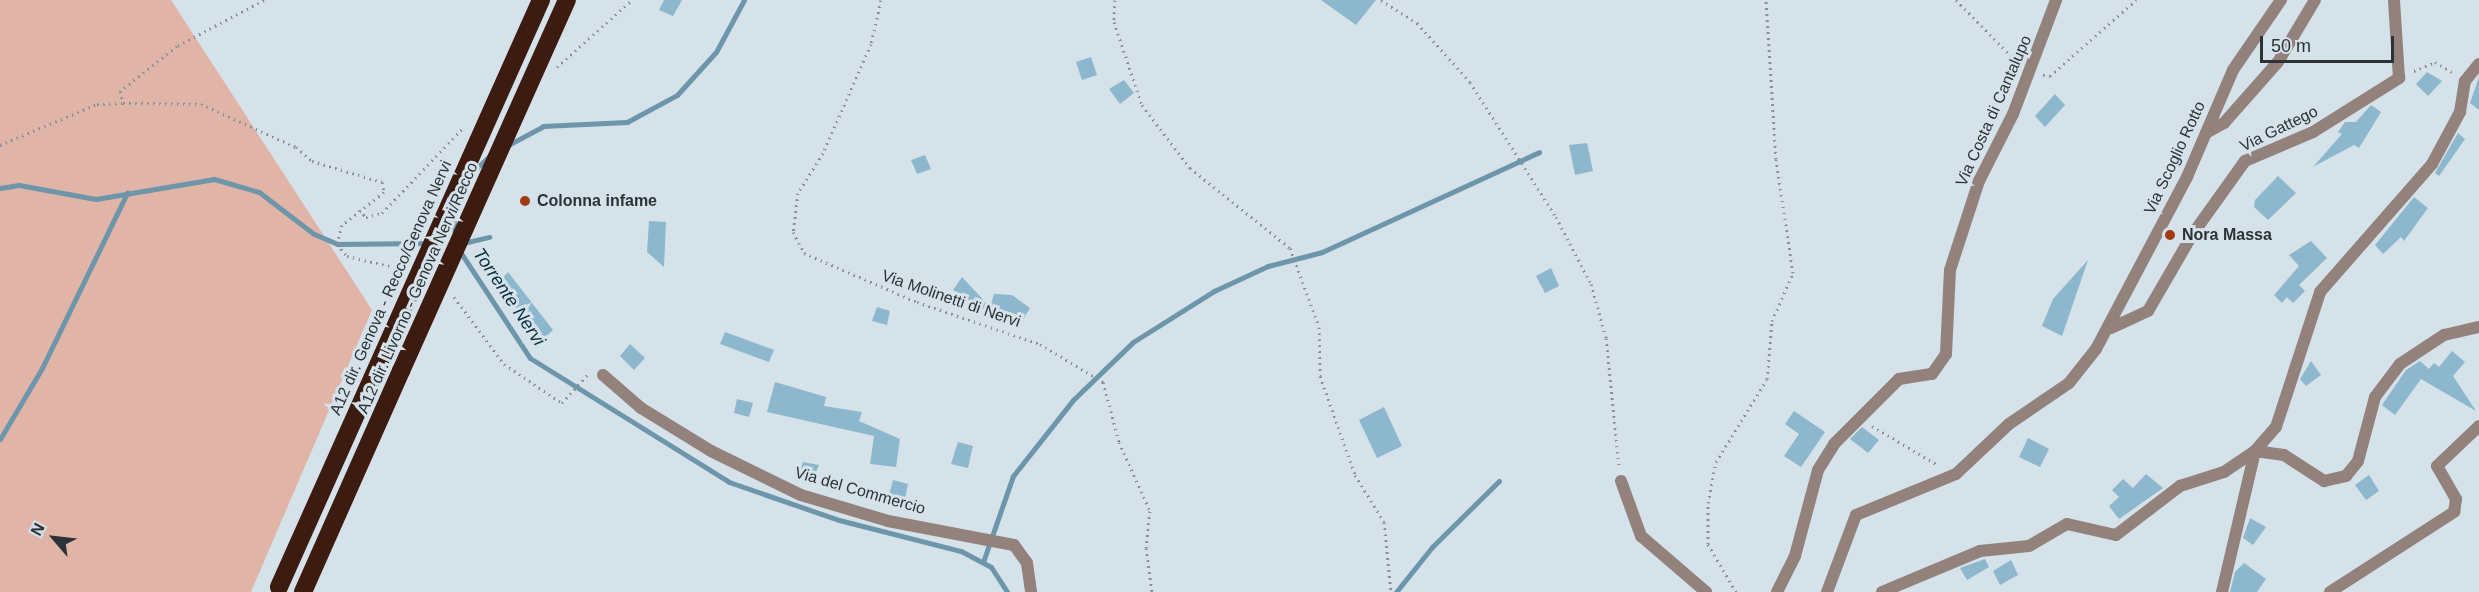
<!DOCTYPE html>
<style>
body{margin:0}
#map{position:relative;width:2479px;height:592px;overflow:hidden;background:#d5e2ea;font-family:Arial,sans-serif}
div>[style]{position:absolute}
.green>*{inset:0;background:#e0b5a7}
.stream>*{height:5px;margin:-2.5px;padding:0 2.5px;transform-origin:2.5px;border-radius:2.5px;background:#6d96ab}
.building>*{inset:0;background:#8db7cd}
.path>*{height:3px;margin-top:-1.5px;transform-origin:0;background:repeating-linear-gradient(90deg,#879197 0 1.5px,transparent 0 6px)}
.pedestrian>*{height:12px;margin:-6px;padding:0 6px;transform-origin:6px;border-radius:6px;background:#93817b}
.minor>*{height:12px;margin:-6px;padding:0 6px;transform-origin:6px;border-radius:6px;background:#93817b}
.motorway>*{height:18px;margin:-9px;padding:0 9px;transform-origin:9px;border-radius:9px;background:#3c1b10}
.motorway-bridge>*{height:18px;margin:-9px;padding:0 9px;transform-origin:9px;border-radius:9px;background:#3c1b10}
.dots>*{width:16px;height:16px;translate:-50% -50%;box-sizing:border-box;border:3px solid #d5e2ea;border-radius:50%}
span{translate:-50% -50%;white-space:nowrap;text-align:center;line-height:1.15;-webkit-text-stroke:6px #d5e2ea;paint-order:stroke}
.street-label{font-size:16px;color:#2c3235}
.poi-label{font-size:16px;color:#2c3235;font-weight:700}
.left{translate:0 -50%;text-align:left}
.water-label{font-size:18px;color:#072d3e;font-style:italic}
.north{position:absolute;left:24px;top:508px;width:60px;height:60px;-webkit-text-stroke:4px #d5e2ea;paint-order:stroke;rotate:298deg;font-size:16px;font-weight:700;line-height:24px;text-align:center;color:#2c3235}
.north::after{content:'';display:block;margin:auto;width:21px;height:27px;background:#2c3235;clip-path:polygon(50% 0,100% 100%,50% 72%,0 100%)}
.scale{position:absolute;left:2260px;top:36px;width:134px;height:27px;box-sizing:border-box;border:3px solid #2c3235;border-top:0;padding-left:8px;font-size:18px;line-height:21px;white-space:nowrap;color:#2c3235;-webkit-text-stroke:4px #d5e2ea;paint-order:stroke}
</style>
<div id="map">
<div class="green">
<div style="clip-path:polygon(0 0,171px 0,372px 310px,251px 592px,0 592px)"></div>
</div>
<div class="stream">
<div style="left:508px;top:145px;width:40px;rotate:-28deg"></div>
<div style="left:543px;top:126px;width:84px;rotate:-2.7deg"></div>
<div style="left:627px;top:122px;width:57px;rotate:-28.4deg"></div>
<div style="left:677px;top:95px;width:58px;rotate:-47.8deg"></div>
<div style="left:716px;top:52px;width:59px;rotate:-61.7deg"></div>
<div style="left:472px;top:172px;width:24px;rotate:-42deg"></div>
<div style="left:0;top:188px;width:19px;rotate:-9deg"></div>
<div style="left:19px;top:185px;width:78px;rotate:10.3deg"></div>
<div style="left:96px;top:199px;width:120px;rotate:-9.6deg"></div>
<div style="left:214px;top:179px;width:47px;rotate:16.1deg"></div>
<div style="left:259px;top:192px;width:69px;rotate:37.4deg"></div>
<div style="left:314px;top:234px;width:25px;rotate:23deg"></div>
<div style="left:337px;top:244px;width:90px;rotate:-0.6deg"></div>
<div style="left:453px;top:212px;width:24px;rotate:85deg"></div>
<div style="left:463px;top:243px;width:27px;rotate:-13deg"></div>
<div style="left:459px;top:250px;width:129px;rotate:56.7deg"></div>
<div style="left:530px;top:358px;width:234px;rotate:31.9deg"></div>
<div style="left:729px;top:482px;width:116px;rotate:19.1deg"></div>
<div style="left:839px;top:520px;width:126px;rotate:14.3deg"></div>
<div style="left:961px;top:551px;width:34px;rotate:28deg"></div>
<div style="left:991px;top:567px;width:30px;rotate:57deg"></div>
<div style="left:0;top:439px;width:82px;rotate:-59.4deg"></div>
<div style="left:42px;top:368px;width:195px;rotate:-64.1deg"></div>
<div style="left:983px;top:562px;width:91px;rotate:-70.8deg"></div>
<div style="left:1013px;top:476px;width:97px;rotate:-51.7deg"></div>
<div style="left:1073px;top:400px;width:83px;rotate:-44deg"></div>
<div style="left:1133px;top:342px;width:96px;rotate:-32.2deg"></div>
<div style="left:1214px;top:291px;width:60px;rotate:-24.8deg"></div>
<div style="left:1268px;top:266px;width:56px;rotate:-14.5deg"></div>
<div style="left:1322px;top:252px;width:239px;rotate:-24.7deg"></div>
<div style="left:1396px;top:592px;width:58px;rotate:-51.3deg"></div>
<div style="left:1432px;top:547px;width:94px;rotate:-44.6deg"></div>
</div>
<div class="building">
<div style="clip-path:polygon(664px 0,682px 0,673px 16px,659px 10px)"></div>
<div style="clip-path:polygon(1321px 0,1376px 0,1356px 25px)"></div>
<div style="clip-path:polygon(1091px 57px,1097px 75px,1082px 80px,1076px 62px)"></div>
<div style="clip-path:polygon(2427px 72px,2442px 81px,2428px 96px,2416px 84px)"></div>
<div style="clip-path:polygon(2479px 77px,2479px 110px,2470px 103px)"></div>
<div style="clip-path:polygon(1124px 80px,1134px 93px,1120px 104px,1109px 89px)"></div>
<div style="clip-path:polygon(2055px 94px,2065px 105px,2045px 127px,2035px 116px)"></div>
<div style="clip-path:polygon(2371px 105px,2381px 112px,2359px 148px,2354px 145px,2313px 167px,2342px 134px,2338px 132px,2345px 122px,2356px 122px)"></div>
<div style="clip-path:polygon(2458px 133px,2465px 139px,2439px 176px,2435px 173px)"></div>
<div style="clip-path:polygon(1587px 143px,1593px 171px,1575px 175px,1569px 145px)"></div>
<div style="clip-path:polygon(925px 155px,931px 169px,917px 174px,911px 160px)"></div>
<div style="clip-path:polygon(2278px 176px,2296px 193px,2268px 220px,2254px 207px,2255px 200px)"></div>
<div style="clip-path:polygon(2414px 197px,2428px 208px,2404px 241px,2401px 237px,2383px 254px,2375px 245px)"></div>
<div style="clip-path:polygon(649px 221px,666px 222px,664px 267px,647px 252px)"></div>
<div style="clip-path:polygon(2311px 241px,2327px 258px,2299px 285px,2305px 291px,2293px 303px,2287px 297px,2282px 303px,2274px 295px,2299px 266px,2289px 255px)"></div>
<div style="clip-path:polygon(2088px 260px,2062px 336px,2042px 326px,2053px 299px)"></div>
<div style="clip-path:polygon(1551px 268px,1559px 286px,1545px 293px,1536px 276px)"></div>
<div style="clip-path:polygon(508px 272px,553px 330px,540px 342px,498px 283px)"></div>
<div style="clip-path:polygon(962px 277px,990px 307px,986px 311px,953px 290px)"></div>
<div style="clip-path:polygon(994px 294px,1012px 295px,1030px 308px,1019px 326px,987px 318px)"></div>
<div style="clip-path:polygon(877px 307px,890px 311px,887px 325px,872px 321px)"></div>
<div style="clip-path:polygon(725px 332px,774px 350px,769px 362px,720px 344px)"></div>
<div style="clip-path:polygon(630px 344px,645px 358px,634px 370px,620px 356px)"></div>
<div style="clip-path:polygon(2452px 351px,2465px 362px,2453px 376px,2476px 411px,2421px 379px,2395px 415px,2382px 405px,2406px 370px,2420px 361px,2429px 369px,2434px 363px,2439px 367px)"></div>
<div style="clip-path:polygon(2311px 361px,2321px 375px,2306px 386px,2300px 379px)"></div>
<div style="clip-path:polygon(775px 382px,826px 397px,824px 406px,862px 412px,859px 421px,900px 439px,896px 467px,870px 464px,874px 436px,767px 412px)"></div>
<div style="clip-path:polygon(737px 399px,753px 403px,749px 417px,734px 413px)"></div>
<div style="clip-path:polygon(1384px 407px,1402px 446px,1377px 458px,1359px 420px)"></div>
<div style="clip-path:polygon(1794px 411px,1825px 432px,1801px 467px,1784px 456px,1799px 434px,1785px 424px)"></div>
<div style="clip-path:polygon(1862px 427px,1879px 440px,1868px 453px,1850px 439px)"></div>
<div style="clip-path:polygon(2028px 438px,2049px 449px,2040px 467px,2019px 457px)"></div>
<div style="clip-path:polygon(958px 442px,973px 446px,968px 468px,951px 464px)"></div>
<div style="clip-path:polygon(803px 462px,819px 465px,812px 482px,798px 479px)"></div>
<div style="clip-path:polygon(2146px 474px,2163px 488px,2119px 519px,2109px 506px,2119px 497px,2112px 490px,2123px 479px,2133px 488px)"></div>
<div style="clip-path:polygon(2369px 475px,2379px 491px,2366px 500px,2355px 485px)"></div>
<div style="clip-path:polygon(893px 480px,908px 484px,905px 498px,889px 495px)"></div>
<div style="clip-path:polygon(2250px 518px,2266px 527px,2253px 545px,2243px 538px)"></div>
<div style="clip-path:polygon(1985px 559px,1989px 567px,1967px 580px,1960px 568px)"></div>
<div style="clip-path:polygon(2011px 560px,2018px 575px,2000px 585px,1993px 571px)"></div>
<div style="clip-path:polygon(2244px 563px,2266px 579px,2257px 592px,2230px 592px,2235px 572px)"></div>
</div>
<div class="path">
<div style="left:264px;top:0;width:98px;rotate:152.1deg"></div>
<div style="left:177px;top:46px;width:73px;rotate:141.7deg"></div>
<div style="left:120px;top:91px;width:12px;rotate:76deg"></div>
<div style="left:123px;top:103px;width:78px;rotate:0.7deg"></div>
<div style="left:201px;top:104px;width:104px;rotate:24.4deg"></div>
<div style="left:296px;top:147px;width:21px;rotate:41deg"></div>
<div style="left:312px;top:161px;width:73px;rotate:16.7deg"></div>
<div style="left:382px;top:182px;width:10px;rotate:79deg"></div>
<div style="left:384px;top:192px;width:53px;rotate:141.8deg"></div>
<div style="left:342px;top:225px;width:20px;rotate:105deg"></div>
<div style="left:337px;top:244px;width:16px;rotate:50deg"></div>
<div style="left:347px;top:256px;width:57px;rotate:13.3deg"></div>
<div style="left:881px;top:0;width:45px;rotate:102.8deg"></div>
<div style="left:871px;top:44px;width:119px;rotate:113.8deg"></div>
<div style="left:823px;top:153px;width:47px;rotate:122deg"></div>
<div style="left:798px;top:193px;width:39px;rotate:97deg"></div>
<div style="left:793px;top:232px;width:24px;rotate:62deg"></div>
<div style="left:804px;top:253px;width:123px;rotate:23.4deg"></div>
<div style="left:917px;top:302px;width:130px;rotate:18.9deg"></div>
<div style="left:1040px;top:344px;width:74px;rotate:31.1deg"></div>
<div style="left:1103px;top:382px;width:62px;rotate:75.1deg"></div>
<div style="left:1119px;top:442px;width:76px;rotate:65.8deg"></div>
<div style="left:1150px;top:511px;width:37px;rotate:96deg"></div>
<div style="left:1146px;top:548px;width:44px;rotate:82.2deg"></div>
<div style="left:1115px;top:0;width:22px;rotate:93deg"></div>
<div style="left:1114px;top:22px;width:88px;rotate:71.4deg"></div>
<div style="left:1142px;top:105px;width:79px;rotate:52.7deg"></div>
<div style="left:1190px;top:168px;width:128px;rotate:38.7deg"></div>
<div style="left:1290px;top:248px;width:84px;rotate:69.8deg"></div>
<div style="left:1319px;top:327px;width:49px;rotate:88.8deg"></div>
<div style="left:1320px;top:376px;width:105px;rotate:70.5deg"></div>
<div style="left:1355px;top:475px;width:55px;rotate:58.3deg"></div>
<div style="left:1384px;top:522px;width:70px;rotate:84.3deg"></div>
<div style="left:1381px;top:0;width:43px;rotate:32.6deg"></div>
<div style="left:1417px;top:23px;width:79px;rotate:48.1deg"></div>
<div style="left:1470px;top:82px;width:160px;rotate:57.5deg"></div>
<div style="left:1556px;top:217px;width:76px;rotate:62.4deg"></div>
<div style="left:1591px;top:284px;width:56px;rotate:74.5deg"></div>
<div style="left:1606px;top:338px;width:130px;rotate:84.2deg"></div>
<div style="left:1956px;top:0;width:87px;rotate:45.5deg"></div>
<div style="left:557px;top:67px;width:101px;rotate:-41.8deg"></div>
<div style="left:2414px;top:71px;width:23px;rotate:-23deg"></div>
<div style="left:2435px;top:62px;width:21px;rotate:31deg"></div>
<div style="left:2043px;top:75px;width:7px;rotate:8deg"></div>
<div style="left:2050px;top:76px;width:115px;rotate:-41.5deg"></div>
<div style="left:0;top:145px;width:105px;rotate:-22.9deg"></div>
<div style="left:97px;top:104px;width:26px;rotate:-2deg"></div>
<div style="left:359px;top:210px;width:10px;rotate:45deg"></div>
<div style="left:366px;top:217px;width:16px;rotate:-14deg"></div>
<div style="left:382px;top:213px;width:119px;rotate:-46.4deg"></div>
<div style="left:454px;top:297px;width:84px;rotate:53.3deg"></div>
<div style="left:504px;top:364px;width:70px;rotate:33.9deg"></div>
<div style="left:562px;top:403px;width:39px;rotate:-48deg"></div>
<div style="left:1872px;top:426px;width:77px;rotate:30.6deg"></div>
<div style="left:1736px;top:592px;width:56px;rotate:-120.3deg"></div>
<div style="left:1708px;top:544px;width:41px;rotate:-90deg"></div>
<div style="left:1708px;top:503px;width:42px;rotate:-79deg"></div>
<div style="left:1716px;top:462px;width:97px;rotate:-58.4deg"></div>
<div style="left:1767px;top:379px;width:58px;rotate:-85.1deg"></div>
<div style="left:1772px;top:321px;width:52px;rotate:-66.4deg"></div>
<div style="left:1793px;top:273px;width:115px;rotate:-98.5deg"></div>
<div style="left:1776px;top:159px;width:159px;rotate:-93.6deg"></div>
</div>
<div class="pedestrian">
<div style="left:2206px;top:133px;width:21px;rotate:-29deg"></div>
<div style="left:2224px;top:123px;width:81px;rotate:-48.5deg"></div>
<div style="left:2278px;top:62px;width:72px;rotate:-59.2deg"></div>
<div style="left:2111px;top:328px;width:41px;rotate:-24.7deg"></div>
<div style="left:2148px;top:311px;width:88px;rotate:-59.9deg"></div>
<div style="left:2192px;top:235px;width:91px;rotate:-54.4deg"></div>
<div style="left:2245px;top:161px;width:74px;rotate:-23.1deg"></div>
<div style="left:2313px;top:132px;width:102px;rotate:-32.1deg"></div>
<div style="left:2399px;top:78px;width:78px;rotate:-93.7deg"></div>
<div style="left:2255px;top:451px;width:29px;rotate:8deg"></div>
<div style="left:2284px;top:455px;width:48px;rotate:33deg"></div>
<div style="left:2324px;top:481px;width:23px;rotate:-13deg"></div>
<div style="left:2346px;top:476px;width:19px;rotate:-51deg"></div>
<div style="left:2358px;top:461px;width:66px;rotate:-75.1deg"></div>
<div style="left:2375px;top:397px;width:41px;rotate:-52.9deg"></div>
<div style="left:2400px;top:364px;width:53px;rotate:-33.4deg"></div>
<div style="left:2444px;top:335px;width:36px;rotate:-13deg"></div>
<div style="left:1777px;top:592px;width:40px;rotate:-63.4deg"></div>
<div style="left:1795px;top:556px;width:89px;rotate:-75deg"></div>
<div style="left:1818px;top:470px;width:31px;rotate:-58deg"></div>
<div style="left:1834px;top:444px;width:92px;rotate:-45deg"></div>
<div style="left:1899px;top:379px;width:33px;rotate:-9deg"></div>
<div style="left:1932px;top:374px;width:24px;rotate:-55deg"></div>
<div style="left:1946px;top:354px;width:84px;rotate:-87.3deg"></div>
<div style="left:1950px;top:270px;width:94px;rotate:-72deg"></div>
<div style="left:1979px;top:181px;width:75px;rotate:-63.1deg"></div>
<div style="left:2013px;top:114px;width:122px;rotate:-69.3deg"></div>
<div style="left:1882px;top:592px;width:106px;rotate:-22.7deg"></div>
<div style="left:1980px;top:551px;width:49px;rotate:-5.8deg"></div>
<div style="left:2029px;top:546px;width:44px;rotate:-30.1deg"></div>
<div style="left:2067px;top:524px;width:50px;rotate:12.7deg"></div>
<div style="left:2116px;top:535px;width:81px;rotate:-37.4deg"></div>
<div style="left:2180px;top:486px;width:46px;rotate:-17.7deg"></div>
<div style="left:2224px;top:472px;width:37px;rotate:-34deg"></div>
<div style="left:2255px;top:451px;width:32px;rotate:-49deg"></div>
<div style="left:2276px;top:427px;width:142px;rotate:-71.9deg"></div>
<div style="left:2320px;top:292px;width:170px;rotate:-48.8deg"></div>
<div style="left:2432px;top:164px;width:59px;rotate:-61.7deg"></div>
<div style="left:2460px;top:112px;width:31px;rotate:-81deg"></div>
<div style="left:2465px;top:81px;width:22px;rotate:-51deg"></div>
<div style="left:2222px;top:592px;width:145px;rotate:-76.8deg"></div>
<div style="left:2330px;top:592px;width:148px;rotate:-32.8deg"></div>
<div style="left:2454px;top:512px;width:13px;rotate:-81deg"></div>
<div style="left:2456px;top:499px;width:38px;rotate:-120deg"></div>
<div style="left:2437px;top:466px;width:58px;rotate:-43.6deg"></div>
</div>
<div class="minor">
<div style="left:603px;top:375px;width:50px;rotate:41deg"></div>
<div style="left:641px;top:408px;width:82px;rotate:31.6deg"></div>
<div style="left:711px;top:451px;width:100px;rotate:26.1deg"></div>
<div style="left:801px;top:495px;width:91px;rotate:16.6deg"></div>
<div style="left:888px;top:521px;width:128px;rotate:10.8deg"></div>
<div style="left:1014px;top:545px;width:22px;rotate:54deg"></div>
<div style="left:1027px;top:563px;width:29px;rotate:82deg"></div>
<div style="left:1621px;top:481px;width:59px;rotate:70deg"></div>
<div style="left:1641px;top:536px;width:86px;rotate:40.7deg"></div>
<div style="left:1827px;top:592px;width:82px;rotate:-69.4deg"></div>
<div style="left:1856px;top:515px;width:108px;rotate:-22.3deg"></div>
<div style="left:1956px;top:474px;width:73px;rotate:-43.3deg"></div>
<div style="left:2009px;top:424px;width:73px;rotate:-34.3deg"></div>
<div style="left:2069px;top:383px;width:43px;rotate:-51.5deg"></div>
<div style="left:2096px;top:349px;width:195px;rotate:-62.1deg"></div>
<div style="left:2187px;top:177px;width:116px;rotate:-66.7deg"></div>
<div style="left:2233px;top:70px;width:85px;rotate:-55.6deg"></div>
</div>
<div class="motorway">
<div style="left:303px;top:592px;width:242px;rotate:-66.1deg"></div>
</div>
<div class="motorway-bridge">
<div style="left:401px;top:371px;width:406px;rotate:-65.9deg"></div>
<div style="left:279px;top:587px;width:643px;rotate:-65.95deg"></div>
</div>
<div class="dots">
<div style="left:525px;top:201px;background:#a13b13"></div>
<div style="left:2170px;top:235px;background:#a13b13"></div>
</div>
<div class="street-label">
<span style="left:1994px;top:111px;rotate:-66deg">Via Costa di Cantalupo</span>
<span style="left:2279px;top:129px;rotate:-26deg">Via Gattego</span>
<span style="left:2175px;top:158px;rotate:-65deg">Via Scoglio Rotto</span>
<span style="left:391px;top:288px;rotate:-66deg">A12 dir. Genova - Recco/Genova Nervi</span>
<span style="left:418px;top:288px;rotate:-66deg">A12 dir. Livorno - Genova Nervi/Recco</span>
<span style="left:951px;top:299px;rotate:19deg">Via Molinetti di Nervi</span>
<span style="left:860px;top:491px;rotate:16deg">Via del Commercio</span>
</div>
<div class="poi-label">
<span class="left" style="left:537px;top:201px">Colonna infame</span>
<span class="left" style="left:2182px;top:235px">Nora Massa</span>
</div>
<div class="water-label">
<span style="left:509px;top:297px;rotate:56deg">Torrente Nervi</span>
</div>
<div class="north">N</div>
<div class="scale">50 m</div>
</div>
